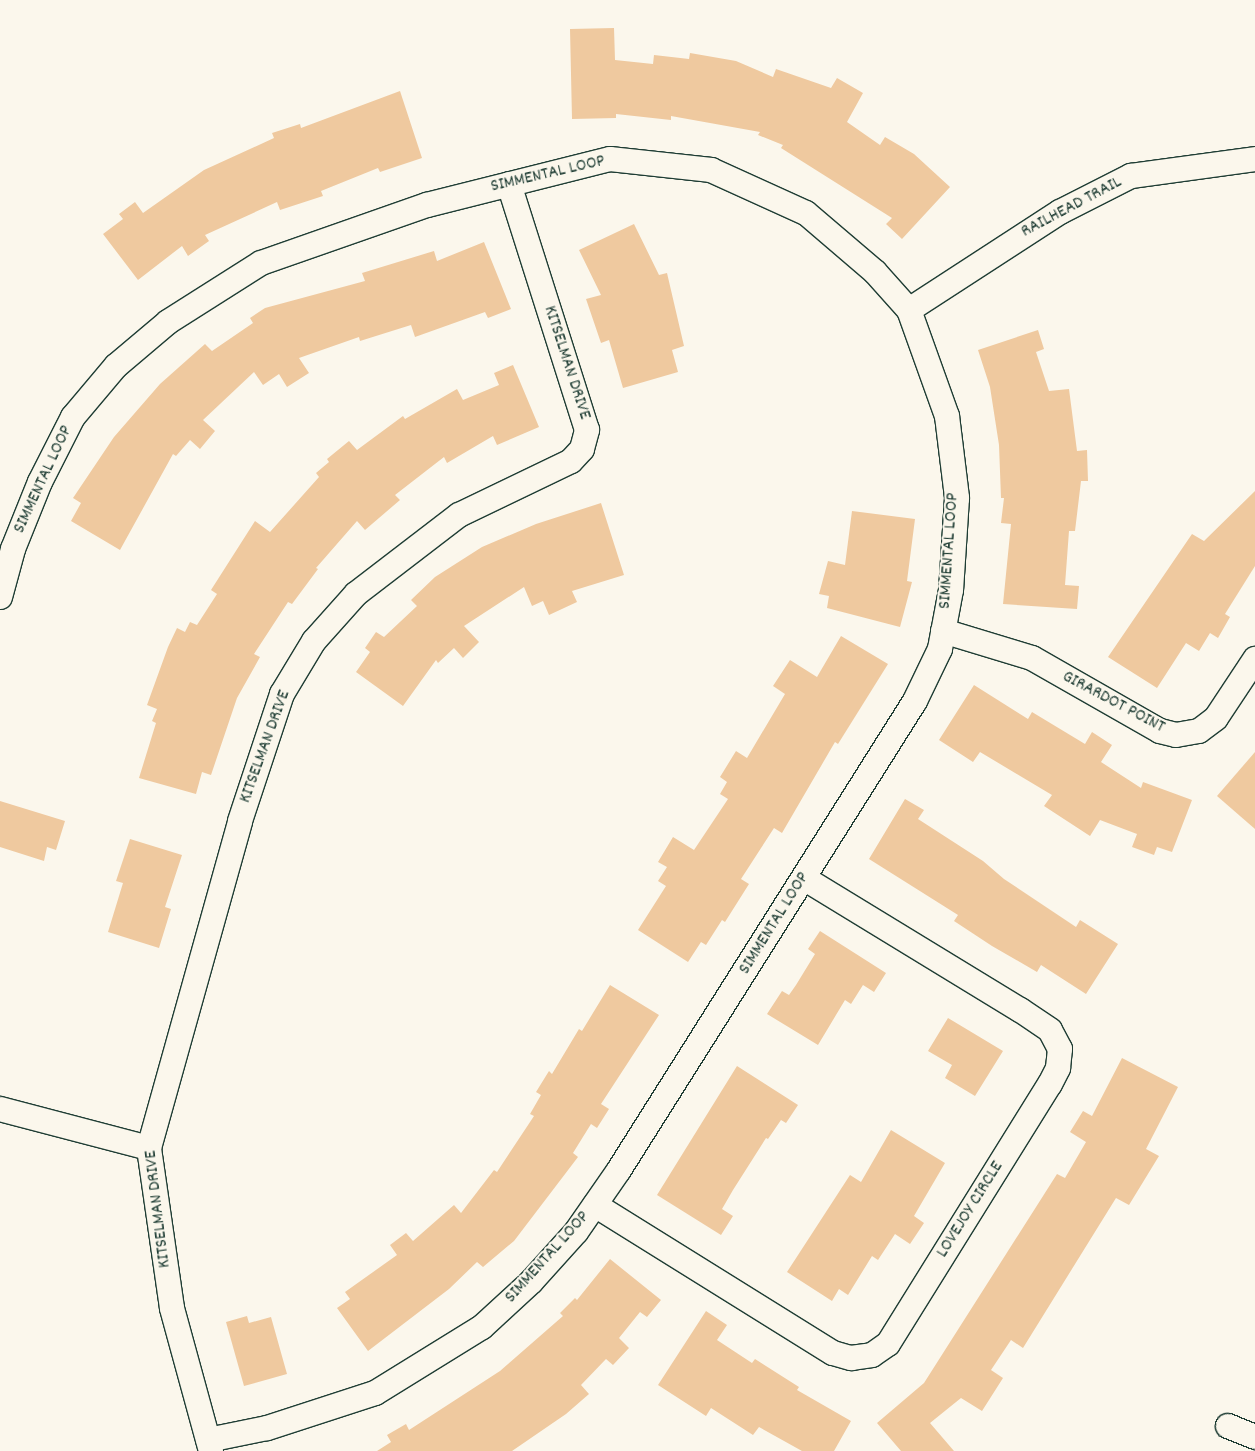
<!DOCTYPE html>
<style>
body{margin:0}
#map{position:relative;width:1255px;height:1451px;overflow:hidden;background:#fbf7ec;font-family:Dekko,sans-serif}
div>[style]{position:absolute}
.building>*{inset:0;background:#efc99f}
.roads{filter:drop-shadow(1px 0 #1f3d34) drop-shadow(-1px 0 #1f3d34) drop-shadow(0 1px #1f3d34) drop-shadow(0 -1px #1f3d34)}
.minor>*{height:24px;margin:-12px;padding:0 12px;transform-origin:12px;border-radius:12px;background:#fbf7ec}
span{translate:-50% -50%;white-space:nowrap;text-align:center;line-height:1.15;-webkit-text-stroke:4px #fbf7ec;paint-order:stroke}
.street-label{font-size:18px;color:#1f3d34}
</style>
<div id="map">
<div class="building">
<div style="clip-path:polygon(614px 28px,615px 60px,653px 64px,654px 55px,689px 59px,690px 53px,736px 61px,773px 77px,776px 69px,831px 88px,837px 78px,863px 93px,847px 122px,880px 145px,885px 137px,914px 154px,950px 187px,902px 239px,886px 224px,892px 218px,781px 148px,783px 145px,758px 135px,760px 132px,671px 116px,671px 120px,616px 114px,616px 118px,572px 119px,570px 29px)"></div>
<div style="clip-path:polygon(400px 91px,422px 158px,380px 172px,378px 168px,321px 191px,323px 196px,280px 210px,277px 202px,205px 235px,209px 241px,188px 256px,182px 246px,138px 280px,103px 234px,123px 219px,119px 214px,135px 202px,143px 213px,204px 170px,274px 138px,272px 133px,300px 124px,301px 128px)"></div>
<div style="clip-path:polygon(634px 224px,659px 275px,667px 273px,684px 346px,672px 350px,678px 372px,623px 388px,609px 340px,601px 343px,586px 299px,601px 295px,579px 250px)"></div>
<div style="clip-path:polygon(484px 242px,511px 309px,488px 318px,485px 312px,415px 337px,411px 325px,360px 341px,359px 337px,299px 358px,309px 373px,287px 387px,279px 374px,263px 385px,254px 372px,203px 420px,215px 431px,200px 449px,190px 440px,176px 456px,173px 454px,120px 550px,71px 521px,81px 503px,73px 498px,114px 437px,160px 384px,205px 344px,212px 351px,253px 323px,250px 318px,265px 308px,365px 281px,362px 273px,434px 251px,437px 261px)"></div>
<div style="clip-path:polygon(1038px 330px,1044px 349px,1036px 352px,1049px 391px,1069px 389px,1077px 451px,1087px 450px,1088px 481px,1081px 481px,1075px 531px,1069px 531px,1065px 585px,1079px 586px,1077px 609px,1003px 604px,1011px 524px,1001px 523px,1004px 498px,1001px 498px,999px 445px,990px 387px,978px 350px)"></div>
<div style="clip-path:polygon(513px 365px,539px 427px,497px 445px,493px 436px,447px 463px,444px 457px,395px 495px,400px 500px,365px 530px,357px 521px,316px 568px,318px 569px,292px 604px,288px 602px,254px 654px,260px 657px,237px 698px,211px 775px,202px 772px,196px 794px,139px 778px,156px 723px,152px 721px,157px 709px,147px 705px,168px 647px,177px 628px,185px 632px,190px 622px,197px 625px,217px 594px,211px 590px,255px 521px,270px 532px,319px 477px,316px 473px,329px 462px,327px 459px,349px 441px,357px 450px,403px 416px,405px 419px,457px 389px,463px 400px,499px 385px,494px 373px)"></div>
<div style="clip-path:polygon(1255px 491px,1255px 566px,1225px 614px,1230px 617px,1218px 638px,1210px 633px,1199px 651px,1186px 643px,1157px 688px,1108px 657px,1192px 534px,1204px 541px)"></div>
<div style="clip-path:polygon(601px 503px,624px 575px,572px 591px,577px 602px,549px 615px,543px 601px,532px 606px,524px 587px,464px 626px,479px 642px,463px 658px,454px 648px,438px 663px,436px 660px,403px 706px,356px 672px,370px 652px,365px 648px,376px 632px,384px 637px,417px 606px,411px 600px,435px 577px,482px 547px,536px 524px)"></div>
<div style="clip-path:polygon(852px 511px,915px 519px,907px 581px,912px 582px,900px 627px,827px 608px,829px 596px,819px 594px,828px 561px,845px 565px)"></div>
<div style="clip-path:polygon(841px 636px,888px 664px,838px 744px,835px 742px,782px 833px,774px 828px,741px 879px,749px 884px,725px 922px,722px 920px,706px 945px,701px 942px,688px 962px,638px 930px,666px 886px,658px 881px,667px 867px,658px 862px,673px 837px,694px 850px,728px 799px,720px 794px,727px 782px,720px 777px,736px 751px,747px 758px,785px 694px,773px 686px,790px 660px,817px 677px)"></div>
<div style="clip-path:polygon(974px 685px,1028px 719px,1032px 712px,1085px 744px,1092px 732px,1112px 745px,1101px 762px,1141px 788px,1143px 782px,1192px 800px,1172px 852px,1157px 847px,1154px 855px,1132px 847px,1137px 834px,1100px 820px,1090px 836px,1044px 806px,1052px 795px,980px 752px,973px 762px,939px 740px)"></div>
<div style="clip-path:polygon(1255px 752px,1255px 829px,1217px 796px)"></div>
<div style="clip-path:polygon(905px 799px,924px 810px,918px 819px,983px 861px,1004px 879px,1076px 927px,1080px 920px,1118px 944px,1086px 994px,1041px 965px,1037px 972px,992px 946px,954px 921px,958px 915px,869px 859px)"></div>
<div style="clip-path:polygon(0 801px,65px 821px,56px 850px,47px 847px,44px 861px,0 847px)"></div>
<div style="clip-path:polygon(130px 839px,182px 855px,165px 907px,171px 909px,159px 948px,108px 932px,123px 883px,116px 881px)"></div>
<div style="clip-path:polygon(820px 931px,886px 973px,874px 992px,863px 985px,851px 1004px,845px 1000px,818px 1045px,767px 1014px,782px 991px,789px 995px,796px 985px,815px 954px,808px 949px)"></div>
<div style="clip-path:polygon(610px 985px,659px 1015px,601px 1104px,609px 1109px,597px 1128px,591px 1124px,573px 1153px,578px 1157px,514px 1241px,483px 1267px,477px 1262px,449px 1289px,368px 1351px,337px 1308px,350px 1299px,345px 1292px,397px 1255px,390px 1245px,406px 1233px,413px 1241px,454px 1205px,461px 1213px,494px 1170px,497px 1172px,534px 1116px,530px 1114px,541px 1095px,536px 1092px,549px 1071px,552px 1074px,579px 1029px,582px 1031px)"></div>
<div style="clip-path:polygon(948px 1018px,1003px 1051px,975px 1096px,945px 1078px,952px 1065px,928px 1051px)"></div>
<div style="clip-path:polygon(1122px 1058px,1178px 1087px,1146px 1149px,1159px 1156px,1129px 1205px,1116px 1198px,1023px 1348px,1011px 1340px,991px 1370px,1003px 1378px,982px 1411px,961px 1398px,930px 1423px,954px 1451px,901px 1451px,877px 1423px,924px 1383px,1057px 1174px,1065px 1178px,1086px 1142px,1070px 1132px,1083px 1111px,1092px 1116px)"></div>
<div style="clip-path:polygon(737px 1066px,798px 1105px,786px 1123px,781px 1120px,768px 1139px,766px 1138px,733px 1190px,722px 1209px,733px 1216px,721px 1235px,657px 1195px)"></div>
<div style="clip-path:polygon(891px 1130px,945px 1163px,914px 1216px,924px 1223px,910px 1244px,895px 1234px,878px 1260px,872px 1256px,848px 1295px,839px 1289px,832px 1301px,787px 1272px,850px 1175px,861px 1182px)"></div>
<div style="clip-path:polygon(610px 1259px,661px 1300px,647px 1317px,640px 1312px,619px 1338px,629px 1348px,613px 1365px,606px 1359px,581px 1385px,589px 1394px,566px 1414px,512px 1451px,377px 1451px,391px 1442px,387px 1435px,406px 1424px,409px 1430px,500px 1371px,563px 1316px,560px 1313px,575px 1298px,577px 1300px)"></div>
<div style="clip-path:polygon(706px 1311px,727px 1325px,717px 1340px,752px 1363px,755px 1359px,799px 1387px,797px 1390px,851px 1421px,834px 1451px,802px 1451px,759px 1427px,753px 1435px,711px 1408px,706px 1416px,658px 1385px)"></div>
<div style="clip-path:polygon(247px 1316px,249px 1323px,271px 1317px,287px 1374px,244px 1386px,226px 1322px)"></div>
</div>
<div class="roads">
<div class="minor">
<div style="left:909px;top:310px;width:180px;rotate:-33deg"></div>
<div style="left:1060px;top:212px;width:80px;rotate:-26.9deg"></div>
<div style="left:1131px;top:176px;width:125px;rotate:-7.8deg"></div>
<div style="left:0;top:597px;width:50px;rotate:-74.8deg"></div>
<div style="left:13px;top:549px;width:72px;rotate:-68.1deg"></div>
<div style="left:40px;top:482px;width:73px;rotate:-63.1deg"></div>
<div style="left:73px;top:417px;width:67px;rotate:-49.9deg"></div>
<div style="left:116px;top:366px;width:68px;rotate:-40.2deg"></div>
<div style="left:168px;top:322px;width:110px;rotate:-32.4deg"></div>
<div style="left:261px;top:263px;width:176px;rotate:-19.3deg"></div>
<div style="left:427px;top:205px;width:189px;rotate:-14.1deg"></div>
<div style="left:610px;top:159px;width:102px;rotate:6.2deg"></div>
<div style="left:711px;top:170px;width:104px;rotate:24.4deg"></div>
<div style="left:806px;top:213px;width:91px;rotate:40.5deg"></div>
<div style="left:875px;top:272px;width:51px;rotate:48.2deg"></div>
<div style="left:909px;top:310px;width:113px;rotate:70.3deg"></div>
<div style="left:947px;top:416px;width:83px;rotate:83deg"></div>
<div style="left:957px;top:498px;width:92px;rotate:93.7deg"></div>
<div style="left:951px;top:590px;width:60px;rotate:100.6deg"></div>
<div style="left:940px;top:649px;width:58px;rotate:115.7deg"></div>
<div style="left:915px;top:701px;width:555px;rotate:122.26deg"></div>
<div style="left:619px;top:1170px;width:75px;rotate:124.7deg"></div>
<div style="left:576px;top:1232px;width:67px;rotate:132deg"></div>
<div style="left:531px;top:1282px;width:67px;rotate:137.4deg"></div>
<div style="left:482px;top:1327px;width:126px;rotate:148.3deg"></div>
<div style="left:375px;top:1393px;width:114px;rotate:162deg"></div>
<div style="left:267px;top:1428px;width:60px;rotate:168.5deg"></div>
<div style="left:943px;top:631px;width:93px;rotate:16.9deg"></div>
<div style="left:1032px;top:658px;width:147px;rotate:29.7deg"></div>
<div style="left:1160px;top:731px;width:16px;rotate:14deg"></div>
<div style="left:1176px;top:735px;width:23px;rotate:-10deg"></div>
<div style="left:1199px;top:731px;width:21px;rotate:-37deg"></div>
<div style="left:1216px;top:718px;width:71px;rotate:-56.5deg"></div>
<div style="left:0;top:1109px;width:154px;rotate:14.7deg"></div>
<div style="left:595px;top:1205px;width:280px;rotate:31.9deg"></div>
<div style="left:833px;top:1353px;width:19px;rotate:16deg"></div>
<div style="left:851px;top:1358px;width:21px;rotate:-8deg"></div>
<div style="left:872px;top:1355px;width:19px;rotate:-35deg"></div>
<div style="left:888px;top:1344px;width:306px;rotate:-58.1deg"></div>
<div style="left:1050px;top:1084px;width:18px;rotate:-63deg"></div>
<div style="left:1058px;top:1068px;width:19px;rotate:-84deg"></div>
<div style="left:1060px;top:1049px;width:21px;rotate:-118deg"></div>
<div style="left:1050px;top:1030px;width:36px;rotate:-146deg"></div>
<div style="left:1020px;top:1010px;width:253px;rotate:-148.6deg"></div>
<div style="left:1228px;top:1426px;width:29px;rotate:22deg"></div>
<div style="left:211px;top:1451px;width:148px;rotate:-105.3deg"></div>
<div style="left:172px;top:1308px;width:162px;rotate:-98.2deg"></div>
<div style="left:149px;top:1148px;width:339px;rotate:-74.4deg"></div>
<div style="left:240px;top:821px;width:134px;rotate:-71.7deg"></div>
<div style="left:282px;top:694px;width:62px;rotate:-58.9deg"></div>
<div style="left:314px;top:641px;width:63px;rotate:-48.2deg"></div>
<div style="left:356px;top:594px;width:130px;rotate:-37.5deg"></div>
<div style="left:459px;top:515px;width:124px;rotate:-25.7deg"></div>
<div style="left:571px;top:461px;width:16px;rotate:-47deg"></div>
<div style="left:582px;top:449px;width:20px;rotate:-75deg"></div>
<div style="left:587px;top:430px;width:258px;rotate:-107.6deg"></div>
</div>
</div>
<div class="street-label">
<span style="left:548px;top:175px;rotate:-13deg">SIMMENTAL LOOP</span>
<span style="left:1072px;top:208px;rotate:-28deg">RAILHEAD TRAIL</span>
<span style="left:566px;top:363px;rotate:72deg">KITSELMAN DRIVE</span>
<span style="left:44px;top:480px;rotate:-65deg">SIMMENTAL LOOP</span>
<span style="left:950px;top:551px;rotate:-86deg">SIMMENTAL LOOP</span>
<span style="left:1113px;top:703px;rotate:28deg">GIRARDOT POINT</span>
<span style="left:266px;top:747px;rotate:-70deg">KITSELMAN DRIVE</span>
<span style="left:775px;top:924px;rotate:-58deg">SIMMENTAL LOOP</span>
<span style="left:159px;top:1209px;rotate:-97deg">KITSELMAN DRIVE</span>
<span style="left:971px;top:1210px;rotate:-58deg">LOVEJOY CIRCLE</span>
<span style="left:548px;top:1258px;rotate:-48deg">SIMMENTAL LOOP</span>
</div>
</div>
